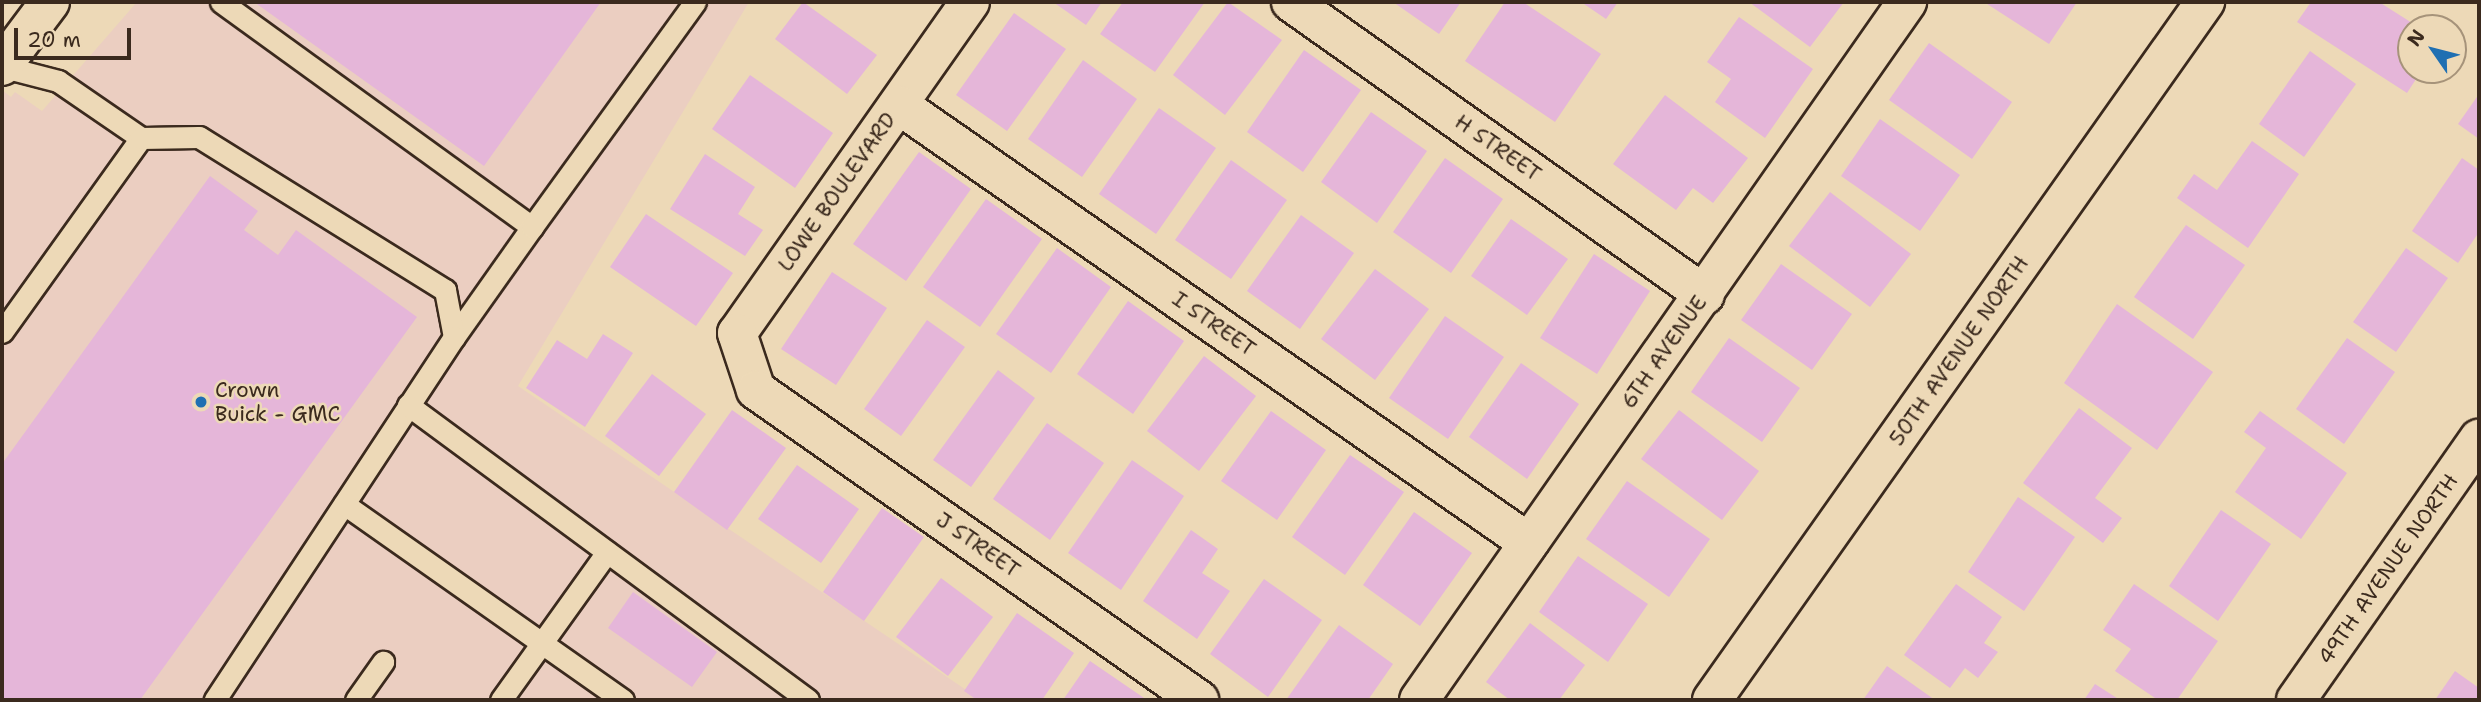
<!DOCTYPE html>
<style>
body{margin:0}
#map{position:relative;width:2481px;height:702px;overflow:hidden;background:#edd9b7;font-family:"Shantell Sans",sans-serif}
div>[style]{position:absolute}
.built>*{inset:0;background:#ebcec1}
.building>*{inset:0;background:#e5b6d9}
.roads{filter:drop-shadow(2px 0 #3b2a1e) drop-shadow(-2px 0 #3b2a1e) drop-shadow(0 2px #3b2a1e) drop-shadow(0 -2px #3b2a1e)}
.lane>*{height:21px;margin:-10.5px;padding:0 10.5px;transform-origin:10.5px;border-radius:10.5px;background:#edd9b7}
.street>*{height:38px;margin:-19px;padding:0 19px;transform-origin:19px;border-radius:19px;background:#edd9b7}
.dots>*{width:19px;height:19px;translate:-50% -50%;box-sizing:border-box;border:4px solid #edd9b7;border-radius:50%}
span{translate:-50% -50%;white-space:nowrap;text-align:center;line-height:1.15;-webkit-text-stroke:5px #edd9b7;paint-order:stroke}
.street-label{font-size:21px;color:#3b2a1e}
.poi-label{font-size:21px;color:#3b2a1e}
.left{translate:0 -50%;text-align:left}
.frame{position:absolute;inset:0;border:4px solid #3b2a1e;pointer-events:none}
.north{position:absolute;left:2397px;top:14px;width:70px;height:70px;box-sizing:border-box;background:#edd9b7;border:2px solid #a6937a;border-radius:50%;rotate:305deg;font-size:19px;font-weight:700;line-height:28px;text-align:center;color:#3b2a1e}
.north::after{content:'';display:block;margin:auto;width:24px;height:32px;background:#1f6fb2;clip-path:polygon(50% 0,100% 100%,50% 72%,0 100%)}
.scale{position:absolute;left:14px;top:28px;width:117px;height:32px;box-sizing:border-box;border:4px solid #3b2a1e;border-top:0;padding-left:9px;font-size:21px;line-height:24px;white-space:nowrap;color:#3b2a1e;-webkit-text-stroke:5px #edd9b7;paint-order:stroke}
</style>
<div id="map">
<div class="built">
<div style="clip-path:polygon(137px 2px,749px 2px,518px 386px,981px 700px,2px 700px,2px 90px,11px 97px,15px 92px,42px 111px)"></div>
</div>
<div class="building">
<div style="clip-path:polygon(254px 2px,601px 2px,484px 166px)"></div>
<div style="clip-path:polygon(803px 2px,877px 55px,847px 94px,775px 39px)"></div>
<div style="clip-path:polygon(1053px 2px,1102px 2px,1086px 25px)"></div>
<div style="clip-path:polygon(1123px 2px,1205px 2px,1155px 72px,1100px 34px)"></div>
<div style="clip-path:polygon(1228px 2px,1282px 40px,1225px 115px,1173px 75px)"></div>
<div style="clip-path:polygon(1393px 2px,1461px 2px,1439px 34px)"></div>
<div style="clip-path:polygon(1505px 2px,1523px 2px,1601px 54px,1555px 122px,1465px 61px)"></div>
<div style="clip-path:polygon(1581px 2px,1618px 2px,1606px 19px)"></div>
<div style="clip-path:polygon(1749px 2px,1844px 2px,1810px 47px)"></div>
<div style="clip-path:polygon(1984px 2px,2077px 2px,2049px 44px)"></div>
<div style="clip-path:polygon(2311px 2px,2379px 2px,2420px 28px,2411px 28px,2411px 70px,2422px 70px,2407px 93px,2297px 22px)"></div>
<div style="clip-path:polygon(1014px 13px,1066px 49px,1007px 131px,956px 95px)"></div>
<div style="clip-path:polygon(1739px 17px,1813px 69px,1765px 138px,1715px 102px,1731px 79px,1707px 62px)"></div>
<div style="clip-path:polygon(1929px 43px,2012px 102px,1972px 159px,1889px 100px)"></div>
<div style="clip-path:polygon(1304px 50px,1361px 90px,1303px 172px,1247px 132px)"></div>
<div style="clip-path:polygon(2310px 51px,2356px 84px,2304px 157px,2259px 124px)"></div>
<div style="clip-path:polygon(1083px 60px,1137px 99px,1082px 177px,1028px 139px)"></div>
<div style="clip-path:polygon(750px 75px,833px 133px,795px 188px,712px 129px)"></div>
<div style="clip-path:polygon(2479px 94px,2479px 139px,2458px 124px)"></div>
<div style="clip-path:polygon(1665px 95px,1748px 158px,1713px 203px,1693px 188px,1676px 210px,1613px 164px)"></div>
<div style="clip-path:polygon(1159px 108px,1216px 148px,1156px 234px,1099px 194px)"></div>
<div style="clip-path:polygon(1371px 112px,1427px 151px,1377px 223px,1321px 182px)"></div>
<div style="clip-path:polygon(1880px 119px,1960px 175px,1920px 231px,1841px 176px)"></div>
<div style="clip-path:polygon(2252px 141px,2299px 174px,2248px 248px,2177px 198px,2194px 174px,2217px 190px)"></div>
<div style="clip-path:polygon(919px 152px,971px 189px,906px 281px,853px 244px)"></div>
<div style="clip-path:polygon(705px 154px,755px 187px,738px 214px,763px 230px,745px 256px,670px 209px)"></div>
<div style="clip-path:polygon(1445px 158px,1503px 199px,1451px 273px,1393px 232px)"></div>
<div style="clip-path:polygon(2462px 158px,2479px 170px,2479px 232px,2458px 263px,2412px 231px)"></div>
<div style="clip-path:polygon(1231px 160px,1287px 200px,1231px 279px,1175px 240px)"></div>
<div style="clip-path:polygon(210px 176px,258px 211px,244px 230px,278px 255px,296px 230px,417px 317px,140px 700px,2px 700px,2px 464px)"></div>
<div style="clip-path:polygon(1830px 192px,1911px 254px,1870px 307px,1789px 246px)"></div>
<div style="clip-path:polygon(986px 199px,1042px 239px,980px 327px,923px 287px)"></div>
<div style="clip-path:polygon(646px 214px,733px 273px,696px 326px,610px 267px)"></div>
<div style="clip-path:polygon(1301px 215px,1354px 253px,1300px 329px,1247px 291px)"></div>
<div style="clip-path:polygon(1511px 219px,1568px 259px,1527px 315px,1471px 276px)"></div>
<div style="clip-path:polygon(2186px 225px,2245px 265px,2193px 339px,2134px 297px)"></div>
<div style="clip-path:polygon(1057px 248px,1111px 287px,1051px 373px,996px 334px)"></div>
<div style="clip-path:polygon(2406px 248px,2448px 278px,2396px 352px,2353px 322px)"></div>
<div style="clip-path:polygon(1594px 254px,1650px 291px,1597px 374px,1540px 338px)"></div>
<div style="clip-path:polygon(1781px 264px,1852px 314px,1812px 370px,1741px 320px)"></div>
<div style="clip-path:polygon(1375px 269px,1429px 309px,1375px 380px,1321px 339px)"></div>
<div style="clip-path:polygon(832px 272px,887px 308px,836px 385px,781px 349px)"></div>
<div style="clip-path:polygon(1128px 301px,1184px 341px,1133px 414px,1077px 374px)"></div>
<div style="clip-path:polygon(2117px 304px,2213px 372px,2157px 450px,2064px 383px)"></div>
<div style="clip-path:polygon(1445px 316px,1504px 357px,1448px 439px,1389px 398px)"></div>
<div style="clip-path:polygon(927px 320px,965px 347px,901px 436px,864px 409px)"></div>
<div style="clip-path:polygon(603px 334px,633px 353px,585px 427px,526px 388px,557px 340px,587px 359px)"></div>
<div style="clip-path:polygon(1729px 338px,1800px 388px,1762px 442px,1691px 392px)"></div>
<div style="clip-path:polygon(2347px 338px,2395px 372px,2344px 444px,2296px 409px)"></div>
<div style="clip-path:polygon(1204px 356px,1256px 396px,1199px 471px,1147px 431px)"></div>
<div style="clip-path:polygon(1521px 363px,1579px 404px,1527px 479px,1469px 437px)"></div>
<div style="clip-path:polygon(998px 370px,1035px 398px,971px 487px,933px 460px)"></div>
<div style="clip-path:polygon(652px 374px,706px 414px,659px 476px,605px 436px)"></div>
<div style="clip-path:polygon(2079px 408px,2132px 448px,2095px 498px,2122px 518px,2103px 543px,2023px 483px)"></div>
<div style="clip-path:polygon(732px 410px,786px 448px,727px 530px,674px 492px)"></div>
<div style="clip-path:polygon(1679px 410px,1759px 471px,1722px 520px,1641px 459px)"></div>
<div style="clip-path:polygon(1271px 411px,1326px 450px,1277px 520px,1221px 481px)"></div>
<div style="clip-path:polygon(2260px 411px,2347px 473px,2301px 539px,2235px 492px,2266px 448px,2244px 432px)"></div>
<div style="clip-path:polygon(1047px 423px,1104px 463px,1050px 540px,993px 499px)"></div>
<div style="clip-path:polygon(1350px 455px,1404px 492px,1345px 575px,1292px 537px)"></div>
<div style="clip-path:polygon(1132px 460px,1184px 496px,1121px 590px,1068px 553px)"></div>
<div style="clip-path:polygon(797px 465px,859px 509px,821px 563px,758px 519px)"></div>
<div style="clip-path:polygon(1627px 481px,1710px 539px,1669px 597px,1586px 539px)"></div>
<div style="clip-path:polygon(2018px 497px,2075px 537px,2024px 611px,1968px 572px)"></div>
<div style="clip-path:polygon(882px 508px,924px 537px,864px 621px,823px 592px)"></div>
<div style="clip-path:polygon(2221px 510px,2271px 544px,2218px 621px,2169px 586px)"></div>
<div style="clip-path:polygon(1414px 512px,1472px 553px,1420px 626px,1363px 585px)"></div>
<div style="clip-path:polygon(1191px 530px,1218px 549px,1202px 573px,1230px 591px,1197px 639px,1143px 601px)"></div>
<div style="clip-path:polygon(1578px 556px,1648px 604px,1608px 662px,1539px 612px)"></div>
<div style="clip-path:polygon(941px 578px,993px 617px,948px 676px,896px 637px)"></div>
<div style="clip-path:polygon(1264px 579px,1322px 620px,1268px 697px,1210px 654px)"></div>
<div style="clip-path:polygon(1956px 584px,2002px 617px,1984px 643px,1998px 652px,1978px 678px,1965px 668px,1950px 688px,1904px 655px)"></div>
<div style="clip-path:polygon(2134px 584px,2218px 641px,2177px 700px,2158px 700px,2115px 671px,2131px 649px,2103px 630px)"></div>
<div style="clip-path:polygon(633px 592px,717px 652px,692px 687px,608px 628px)"></div>
<div style="clip-path:polygon(1017px 613px,1074px 653px,1042px 700px,977px 700px,964px 691px)"></div>
<div style="clip-path:polygon(1530px 623px,1585px 665px,1559px 700px,1510px 700px,1486px 682px)"></div>
<div style="clip-path:polygon(1339px 625px,1393px 664px,1368px 700px,1286px 700px)"></div>
<div style="clip-path:polygon(1090px 661px,1147px 700px,1063px 700px)"></div>
<div style="clip-path:polygon(1887px 666px,1935px 700px,1863px 700px)"></div>
<div style="clip-path:polygon(2455px 671px,2479px 688px,2479px 700px,2435px 700px)"></div>
<div style="clip-path:polygon(2095px 684px,2120px 700px,2084px 700px)"></div>
</div>
<div class="roads">
<div class="lane">
<div style="left:221px;top:2px;width:384px;rotate:35.9deg"></div>
<div style="left:532px;top:227px;width:135px;rotate:125.3deg"></div>
<div style="left:4px;top:67px;width:56px;rotate:14.5deg"></div>
<div style="left:58px;top:81px;width:101px;rotate:34.5deg"></div>
<div style="left:532px;top:227px;width:278px;rotate:-54.1deg"></div>
<div style="left:2px;top:332px;width:239px;rotate:-54.4deg"></div>
<div style="left:141px;top:138px;width:58px;rotate:-1deg"></div>
<div style="left:199px;top:137px;width:290px;rotate:31.9deg"></div>
<div style="left:445px;top:290px;width:48px;rotate:79.2deg"></div>
<div style="left:454px;top:337px;width:435px;rotate:123.4deg"></div>
<div style="left:408px;top:405px;width:497px;rotate:36.4deg"></div>
<div style="left:344px;top:504px;width:341px;rotate:35.1deg"></div>
<div style="left:356px;top:700px;width:47px;rotate:-54.6deg"></div>
<div style="left:501px;top:700px;width:182px;rotate:-54.4deg"></div>
</div>
<div class="street">
<div style="left:970px;top:2px;width:405px;rotate:125.1deg"></div>
<div style="left:737px;top:333px;width:60px;rotate:71.6deg"></div>
<div style="left:756px;top:390px;width:541px;rotate:34.98deg"></div>
<div style="left:1291px;top:2px;width:507px;rotate:35.29deg"></div>
<div style="left:2px;top:66px;width:80px;rotate:-53.1deg"></div>
<div style="left:899px;top:105px;width:767px;rotate:34.81deg"></div>
<div style="left:1419px;top:700px;width:852px;rotate:-55.04deg"></div>
<div style="left:1712px;top:700px;width:855px;rotate:-54.77deg"></div>
<div style="left:2296px;top:700px;width:319px;rotate:-55deg"></div>
</div>
</div>
<div class="dots">
<div style="left:201px;top:402px;background:#1f6fb2"></div>
</div>
<div class="street-label">
<span style="left:1498px;top:148px;rotate:35deg">H STREET</span>
<span style="left:837px;top:192px;rotate:-55deg">LOWE BOULEVARD</span>
<span style="left:1214px;top:324px;rotate:35deg">I STREET</span>
<span style="left:1959px;top:351px;rotate:-55deg">50TH AVENUE NORTH</span>
<span style="left:1664px;top:352px;rotate:-55deg">6TH AVENUE</span>
<span style="left:978px;top:545px;rotate:35deg">J STREET</span>
<span style="left:2388px;top:569px;rotate:-55deg">49TH AVENUE NORTH</span>
</div>
<div class="poi-label">
<span class="left" style="left:215px;top:402px">Crown<br>Buick - GMC</span>
</div>
<div class="frame"></div>
<div class="north">N</div>
<div class="scale">20 m</div>
</div>
